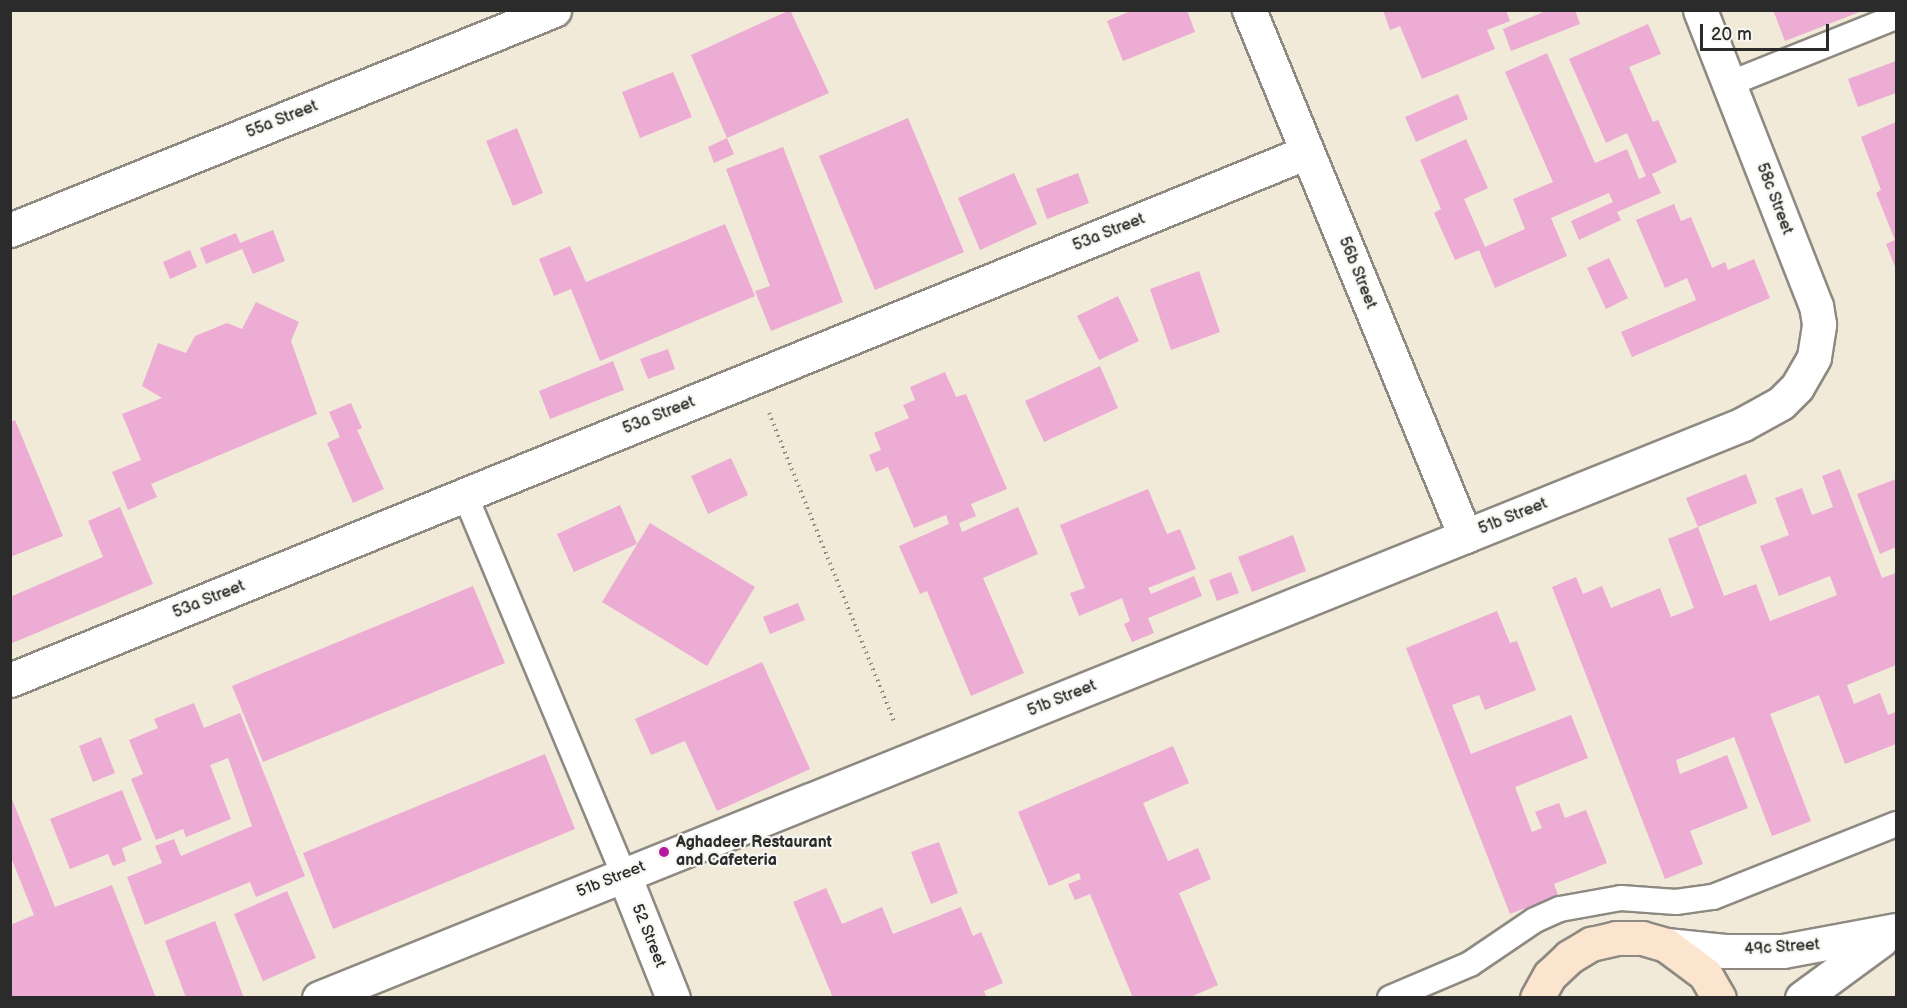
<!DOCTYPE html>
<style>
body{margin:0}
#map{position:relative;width:1907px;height:1008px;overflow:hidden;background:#f2ead9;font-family:"Balsamiq Sans",sans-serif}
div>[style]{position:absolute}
.building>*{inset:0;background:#ecacd4}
.path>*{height:4px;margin-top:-2px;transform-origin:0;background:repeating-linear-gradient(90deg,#8e8a82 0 1.5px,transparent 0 6px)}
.roads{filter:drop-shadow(2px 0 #8e8a82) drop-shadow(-2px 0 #8e8a82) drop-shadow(0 2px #8e8a82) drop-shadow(0 -2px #8e8a82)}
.lane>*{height:24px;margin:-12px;padding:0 12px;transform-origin:12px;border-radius:12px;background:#fff}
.street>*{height:33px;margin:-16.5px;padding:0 16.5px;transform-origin:16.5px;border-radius:16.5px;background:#fff}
.secondary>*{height:33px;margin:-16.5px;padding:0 16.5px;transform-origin:16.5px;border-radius:16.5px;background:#fbe5cf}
.dots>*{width:16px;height:16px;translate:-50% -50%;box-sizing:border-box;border:3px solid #f6f6f2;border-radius:50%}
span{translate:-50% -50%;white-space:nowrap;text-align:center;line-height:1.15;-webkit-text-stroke:4.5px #f6f6f2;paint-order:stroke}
.street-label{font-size:16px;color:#2b2b2b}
.poi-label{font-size:16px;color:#2b2b2b;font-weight:700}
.left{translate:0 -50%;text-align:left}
.frame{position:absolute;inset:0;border:12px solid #2b2b2b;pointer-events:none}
.scale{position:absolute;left:1700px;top:24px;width:129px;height:27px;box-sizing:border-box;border:3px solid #2b2b2b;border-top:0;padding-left:8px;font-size:18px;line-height:21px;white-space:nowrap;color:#2b2b2b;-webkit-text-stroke:4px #f6f6f2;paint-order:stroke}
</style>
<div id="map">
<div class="building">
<div style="clip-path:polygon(790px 10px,829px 93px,727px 138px,734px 154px,714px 163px,708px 147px,727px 138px,691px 55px)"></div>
<div style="clip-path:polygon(1133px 10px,1187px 10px,1195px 32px,1123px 61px,1107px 21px)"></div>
<div style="clip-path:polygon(1383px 10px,1506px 10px,1510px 21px,1487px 30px,1495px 49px,1422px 79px,1400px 26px,1390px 30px)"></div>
<div style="clip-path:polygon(1548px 10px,1575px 10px,1580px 24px,1511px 51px,1503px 29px)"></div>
<div style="clip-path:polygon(1773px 10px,1862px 10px,1862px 11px,1785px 41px)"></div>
<div style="clip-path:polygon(1648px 24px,1661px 54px,1629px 67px,1653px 122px,1658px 120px,1677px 162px,1652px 174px,1661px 193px,1617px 212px,1621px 220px,1579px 240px,1571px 221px,1613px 202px,1609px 193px,1551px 218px,1567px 256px,1495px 288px,1479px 250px,1455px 260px,1434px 213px,1441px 209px,1420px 160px,1466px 139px,1488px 188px,1464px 199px,1485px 247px,1525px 229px,1513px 199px,1553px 182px,1505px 72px,1547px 53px,1595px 163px,1627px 149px,1639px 179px,1646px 176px,1627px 133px,1606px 143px,1569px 59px)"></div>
<div style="clip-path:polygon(1896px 61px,1896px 93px,1858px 107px,1848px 79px)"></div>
<div style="clip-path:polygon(673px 72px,692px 117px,640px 138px,622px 92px)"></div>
<div style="clip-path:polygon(1458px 94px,1468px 119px,1416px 142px,1405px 117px)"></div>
<div style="clip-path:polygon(908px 118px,964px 252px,875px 290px,819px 156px)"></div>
<div style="clip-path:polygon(1896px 122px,1896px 269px,1886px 244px,1895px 240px,1876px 193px,1881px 190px,1861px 137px)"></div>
<div style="clip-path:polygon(517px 128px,543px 193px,513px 206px,486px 141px)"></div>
<div style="clip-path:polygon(783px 147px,843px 302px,771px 331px,755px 291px,770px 286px,726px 169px)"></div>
<div style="clip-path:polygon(1014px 173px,1037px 224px,980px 250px,958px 198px)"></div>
<div style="clip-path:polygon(1078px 173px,1089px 203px,1047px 219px,1036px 189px)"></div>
<div style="clip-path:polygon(1674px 204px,1681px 221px,1691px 217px,1712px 268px,1725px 262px,1728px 270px,1754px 259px,1770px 298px,1632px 357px,1621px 332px,1696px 300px,1687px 278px,1665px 288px,1636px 220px)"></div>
<div style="clip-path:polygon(725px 224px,755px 296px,600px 361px,571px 289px,554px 296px,539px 259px,570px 246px,586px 282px)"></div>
<div style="clip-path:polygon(273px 230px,285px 261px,253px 274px,242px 249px,206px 264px,200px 248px,236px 233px,240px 243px)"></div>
<div style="clip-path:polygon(190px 250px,197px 267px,170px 279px,163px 262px)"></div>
<div style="clip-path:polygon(1609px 258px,1628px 298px,1606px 309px,1587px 268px)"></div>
<div style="clip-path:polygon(1199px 271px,1220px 332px,1171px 350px,1150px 289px)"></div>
<div style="clip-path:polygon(1118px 296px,1139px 341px,1099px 360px,1077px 316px)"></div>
<div style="clip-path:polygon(256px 302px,299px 322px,291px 341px,317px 414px,151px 484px,157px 497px,128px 510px,112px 472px,141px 460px,122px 414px,162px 398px,142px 386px,158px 343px,186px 353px,195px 336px,227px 323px,242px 329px)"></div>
<div style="clip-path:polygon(668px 349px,675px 369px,648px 379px,640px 359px)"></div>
<div style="clip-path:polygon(613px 361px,624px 390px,550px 419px,539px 391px)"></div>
<div style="clip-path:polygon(1100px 366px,1118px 408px,1044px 442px,1025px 401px)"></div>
<div style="clip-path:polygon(945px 372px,956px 397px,966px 394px,1007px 489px,971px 504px,976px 516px,959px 523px,962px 532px,1018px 507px,1038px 554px,983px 578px,1024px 673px,971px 696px,927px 591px,920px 594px,899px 546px,949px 524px,946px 515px,914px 528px,888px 467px,876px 472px,869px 455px,881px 450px,874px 433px,909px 418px,903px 405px,915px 400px,910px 387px)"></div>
<div style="clip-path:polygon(351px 403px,362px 428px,357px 430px,384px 489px,353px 503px,327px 443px,340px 437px,329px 412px)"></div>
<div style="clip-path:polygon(15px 420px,63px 536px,10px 557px,10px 422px)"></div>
<div style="clip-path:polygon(731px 458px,748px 495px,708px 514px,691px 476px)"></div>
<div style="clip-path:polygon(1840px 469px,1882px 578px,1896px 573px,1896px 665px,1847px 685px,1854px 704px,1880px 693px,1888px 715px,1896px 712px,1896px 744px,1845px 764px,1819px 695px,1770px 714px,1811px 821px,1772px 836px,1734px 737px,1676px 760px,1680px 774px,1727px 755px,1748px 808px,1690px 831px,1703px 864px,1665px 879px,1552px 587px,1576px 577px,1583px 594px,1602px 586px,1611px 608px,1660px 588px,1671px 617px,1694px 608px,1668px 539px,1698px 527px,1724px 596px,1756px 584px,1770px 621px,1837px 595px,1830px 576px,1779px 596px,1760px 546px,1789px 535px,1775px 498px,1802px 488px,1812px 515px,1833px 507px,1822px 476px)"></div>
<div style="clip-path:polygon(1746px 474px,1757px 503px,1698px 527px,1686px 498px)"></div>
<div style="clip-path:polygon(1896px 479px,1896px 547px,1880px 554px,1857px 494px)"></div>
<div style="clip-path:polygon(1148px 489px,1167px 534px,1180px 529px,1196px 569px,1148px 588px,1151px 594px,1194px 576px,1202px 596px,1148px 618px,1154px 633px,1132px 642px,1124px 624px,1130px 621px,1122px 598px,1079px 616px,1070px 593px,1085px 588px,1060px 525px)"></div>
<div style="clip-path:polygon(620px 505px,637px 544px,574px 572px,557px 534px)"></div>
<div style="clip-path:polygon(120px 507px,153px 584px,10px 644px,10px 597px,103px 557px,88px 521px)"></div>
<div style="clip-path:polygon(650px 523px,755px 587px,707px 666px,602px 602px)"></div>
<div style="clip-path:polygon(1293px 535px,1306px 571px,1252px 592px,1238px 557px)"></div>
<div style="clip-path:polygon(1231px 572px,1239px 593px,1217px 601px,1209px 580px)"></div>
<div style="clip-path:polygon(473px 586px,505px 663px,263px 762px,232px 686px)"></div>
<div style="clip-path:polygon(798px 603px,805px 620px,770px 634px,763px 617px)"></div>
<div style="clip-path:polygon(1497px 611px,1510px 643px,1517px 641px,1536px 690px,1485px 710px,1479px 695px,1452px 705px,1471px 754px,1571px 715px,1588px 758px,1515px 787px,1532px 832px,1542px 828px,1535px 812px,1559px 803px,1565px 818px,1586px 810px,1607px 863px,1554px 884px,1558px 895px,1510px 914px,1406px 648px)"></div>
<div style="clip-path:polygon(762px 662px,810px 769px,717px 811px,685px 741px,651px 755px,635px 719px)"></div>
<div style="clip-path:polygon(194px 703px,204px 728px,240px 713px,305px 876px,256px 897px,250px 882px,145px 925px,127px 877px,162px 863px,155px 846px,174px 839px,181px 856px,252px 826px,228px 758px,210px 765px,231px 819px,186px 837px,183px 829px,156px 840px,131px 779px,143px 774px,129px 740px,158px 728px,154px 719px)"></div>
<div style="clip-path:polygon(101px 737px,115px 773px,93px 782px,79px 746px)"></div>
<div style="clip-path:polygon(1173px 746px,1189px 783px,1143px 803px,1168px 861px,1198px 848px,1211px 879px,1179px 893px,1218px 985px,1188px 998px,1133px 998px,1090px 894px,1075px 900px,1068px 884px,1081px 879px,1079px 873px,1049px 886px,1018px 812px)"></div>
<div style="clip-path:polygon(545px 754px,575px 829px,333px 929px,303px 853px)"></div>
<div style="clip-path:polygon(122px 790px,142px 840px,122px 848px,126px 861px,113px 866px,108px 854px,70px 869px,50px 819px)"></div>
<div style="clip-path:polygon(10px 794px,55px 907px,112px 885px,156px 998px,10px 998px,10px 925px,34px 915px,10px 855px)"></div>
<div style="clip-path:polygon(939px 842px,958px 893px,931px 904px,911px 852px)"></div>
<div style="clip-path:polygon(826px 888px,842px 924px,882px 907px,893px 934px,961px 907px,973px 936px,981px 932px,1003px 983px,984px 991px,987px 998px,833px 998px,793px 902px)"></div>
<div style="clip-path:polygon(287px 891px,316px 958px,263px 981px,234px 914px)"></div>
<div style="clip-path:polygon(215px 921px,244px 998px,186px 998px,165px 941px)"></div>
</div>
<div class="path">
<div style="left:769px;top:413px;width:335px;rotate:67.9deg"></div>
</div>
<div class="roads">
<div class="lane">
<div style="left:1729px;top:84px;width:180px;rotate:-21.9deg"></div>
<div style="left:465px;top:495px;width:412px;rotate:67.3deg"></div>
<div style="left:1390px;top:998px;width:87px;rotate:-23deg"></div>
<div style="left:1470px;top:964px;width:78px;rotate:-34.1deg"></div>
<div style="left:1535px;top:920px;width:27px;rotate:-24deg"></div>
<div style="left:1560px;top:909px;width:62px;rotate:-10.2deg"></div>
<div style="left:1621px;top:898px;width:55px;rotate:4.2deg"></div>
<div style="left:1676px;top:902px;width:37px;rotate:-8deg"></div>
<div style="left:1713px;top:897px;width:197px;rotate:-21.7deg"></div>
</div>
<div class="street">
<div style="left:1249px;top:10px;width:569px;rotate:67.67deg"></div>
<div style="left:10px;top:230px;width:587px;rotate:-22.02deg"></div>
<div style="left:10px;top:680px;width:1400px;rotate:-22.15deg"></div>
<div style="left:624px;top:875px;width:132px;rotate:68.3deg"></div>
<div style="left:1666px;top:945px;width:59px;rotate:5.8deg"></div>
<div style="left:1725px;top:951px;width:58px"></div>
<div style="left:1783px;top:951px;width:115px;rotate:-10.5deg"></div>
<div style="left:319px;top:998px;width:1535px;rotate:-21.95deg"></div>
<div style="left:1743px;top:424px;width:43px;rotate:-28.9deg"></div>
<div style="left:1781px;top:403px;width:23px;rotate:-45deg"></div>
<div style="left:1797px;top:387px;width:34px;rotate:-60deg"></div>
<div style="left:1814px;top:357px;width:33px;rotate:-81deg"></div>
<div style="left:1819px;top:324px;width:18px;rotate:-99deg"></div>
<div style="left:1816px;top:306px;width:318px;rotate:-111.4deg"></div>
<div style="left:1802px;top:998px;width:98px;rotate:-36.3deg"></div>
</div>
<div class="secondary">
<div style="left:1537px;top:998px;width:26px;rotate:-61deg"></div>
<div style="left:1550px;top:975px;width:26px;rotate:-43deg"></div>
<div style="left:1569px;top:957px;width:26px;rotate:-31deg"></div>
<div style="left:1591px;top:944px;width:26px;rotate:-13deg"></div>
<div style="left:1616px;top:938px;width:26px"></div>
<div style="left:1642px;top:938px;width:25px;rotate:16deg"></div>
<div style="left:1666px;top:945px;width:49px;rotate:36.6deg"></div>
<div style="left:1705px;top:974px;width:28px;rotate:60deg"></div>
</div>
</div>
<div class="dots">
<div style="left:664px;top:852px;background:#b5179e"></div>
</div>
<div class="street-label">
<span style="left:282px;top:120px;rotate:-22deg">55a Street</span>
<span style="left:1774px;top:199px;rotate:69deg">58c Street</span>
<span style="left:1109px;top:233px;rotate:-22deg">53a Street</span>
<span style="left:1357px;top:273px;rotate:68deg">56b Street</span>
<span style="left:659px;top:416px;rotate:-22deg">53a Street</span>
<span style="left:1513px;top:517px;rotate:-22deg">51b Street</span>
<span style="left:209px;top:600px;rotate:-22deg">53a Street</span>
<span style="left:1062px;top:699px;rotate:-22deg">51b Street</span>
<span style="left:611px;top:880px;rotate:-22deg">51b Street</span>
<span style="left:648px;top:936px;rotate:68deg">52 Street</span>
<span style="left:1782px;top:948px;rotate:-4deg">49c Street</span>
</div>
<div class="poi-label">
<span class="left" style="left:676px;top:852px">Aghadeer Restaurant<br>and Cafeteria</span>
</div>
<div class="frame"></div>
<div class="scale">20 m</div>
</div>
